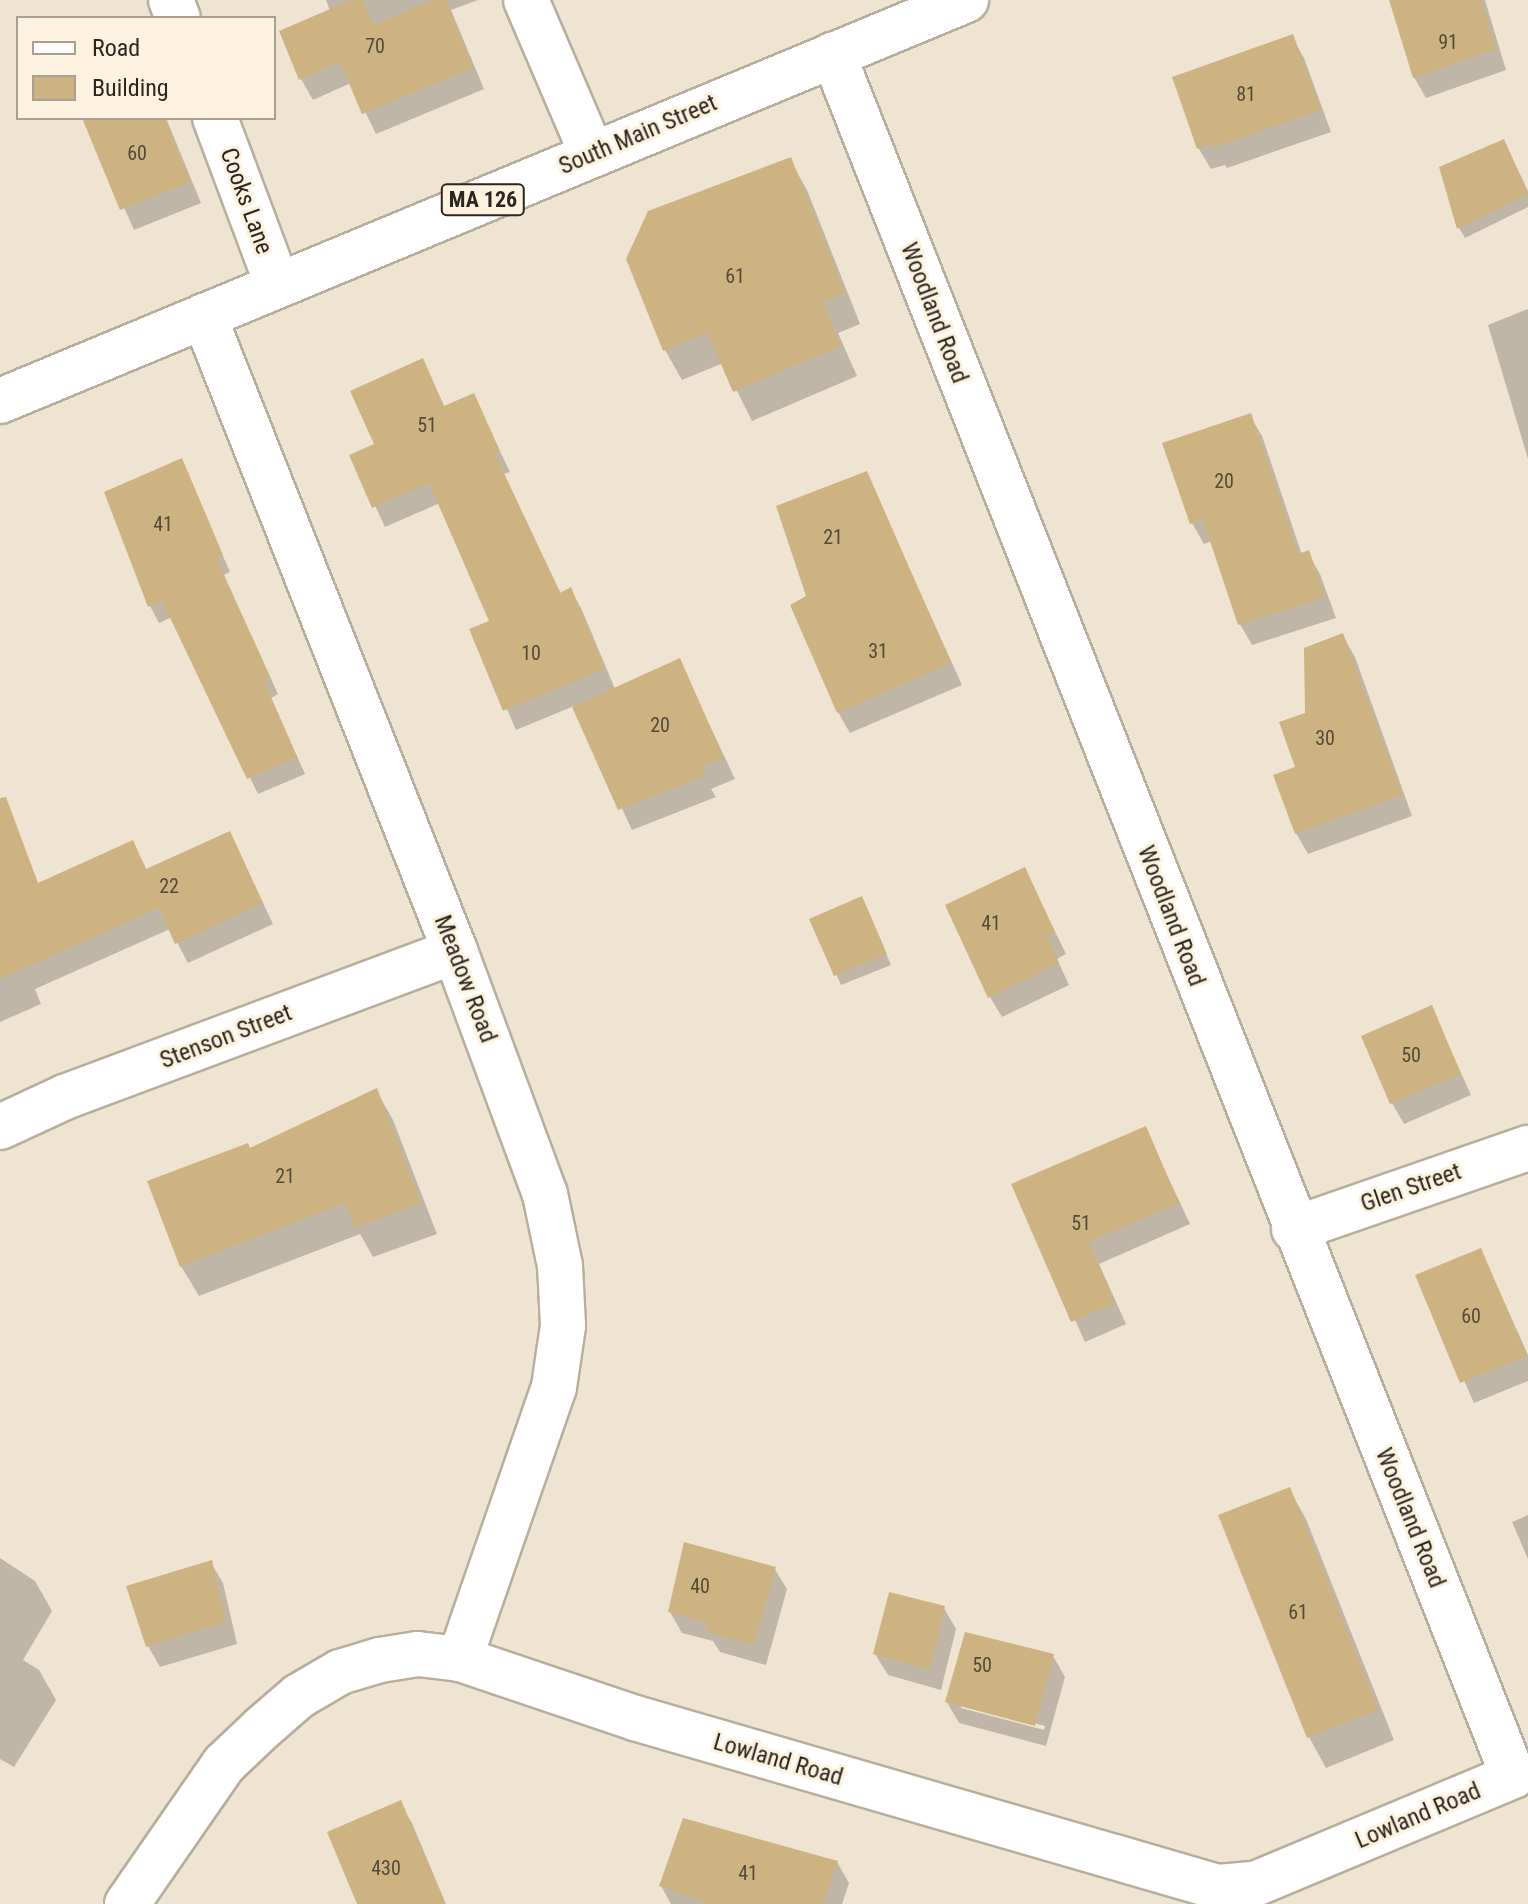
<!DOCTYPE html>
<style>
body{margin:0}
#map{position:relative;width:1528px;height:1904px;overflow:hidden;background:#efe4d2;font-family:"Roboto Condensed",sans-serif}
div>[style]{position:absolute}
.shadow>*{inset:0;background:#0003}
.building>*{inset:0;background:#ceb382}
.roads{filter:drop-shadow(2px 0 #b8ae9d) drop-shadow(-2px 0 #b8ae9d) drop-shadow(0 2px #b8ae9d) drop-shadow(0 -2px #b8ae9d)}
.minor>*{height:44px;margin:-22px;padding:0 22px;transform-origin:22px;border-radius:22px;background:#fff}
.primary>*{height:44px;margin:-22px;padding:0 22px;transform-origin:22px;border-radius:22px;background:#fff}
span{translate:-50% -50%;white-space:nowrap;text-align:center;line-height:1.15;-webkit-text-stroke:6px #fcf2df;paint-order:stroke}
.number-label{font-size:20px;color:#544a38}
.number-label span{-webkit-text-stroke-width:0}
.shield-label span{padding:2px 6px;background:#fcf2df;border:2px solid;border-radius:6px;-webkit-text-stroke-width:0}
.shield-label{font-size:22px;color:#2b2720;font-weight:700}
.street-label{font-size:24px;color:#2b2720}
.legend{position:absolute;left:16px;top:16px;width:260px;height:104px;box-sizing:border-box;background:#fcf2df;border:2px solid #a8a193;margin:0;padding:10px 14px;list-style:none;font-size:24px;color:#2b2720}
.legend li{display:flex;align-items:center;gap:16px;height:40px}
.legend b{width:40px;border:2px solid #a8a193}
</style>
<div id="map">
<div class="shadow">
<div style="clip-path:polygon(326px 0,478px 0,451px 10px,484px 89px,376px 134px,351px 83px,313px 100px,301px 79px,330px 11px)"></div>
<div style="clip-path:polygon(1391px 0,1485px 0,1506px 70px,1426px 98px,1414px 77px)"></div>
<div style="clip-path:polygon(1292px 37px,1304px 58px,1331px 132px,1227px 168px,1225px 165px,1211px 169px,1199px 149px,1174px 78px)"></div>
<div style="clip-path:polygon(103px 118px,166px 118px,201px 203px,134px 230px,87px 124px)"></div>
<div style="clip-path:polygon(1509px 151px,1528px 191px,1528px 207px,1465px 238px,1459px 228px)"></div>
<div style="clip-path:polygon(790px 160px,807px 190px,860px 324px,838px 333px,857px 376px,752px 421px,723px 363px,682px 380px,665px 350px)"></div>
<div style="clip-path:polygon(1528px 309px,1528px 459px,1488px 325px)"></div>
<div style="clip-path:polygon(422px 361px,445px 408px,473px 395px,510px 472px,504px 474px,561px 594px,571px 590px,582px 610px,615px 689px,679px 660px,735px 779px,711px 789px,716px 797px,632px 830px,574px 706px,516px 730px,472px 630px,492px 622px,440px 503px,385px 527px,352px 456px,376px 445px)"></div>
<div style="clip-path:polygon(1250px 416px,1262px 436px,1302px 555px,1308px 553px,1320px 574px,1336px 618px,1252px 645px,1240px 624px,1212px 541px,1204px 544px,1192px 523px)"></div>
<div style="clip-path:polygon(181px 461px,230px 572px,224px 575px,278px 694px,271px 698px,305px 774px,258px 794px,172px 617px,159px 623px,150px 606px,106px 493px)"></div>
<div style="clip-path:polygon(866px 473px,962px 685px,850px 733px,838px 712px,808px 597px)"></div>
<div style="clip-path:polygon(1343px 636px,1355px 657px,1412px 816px,1308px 854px,1296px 833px,1298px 768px,1307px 714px)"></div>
<div style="clip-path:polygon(230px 833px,273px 924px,188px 963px,170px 929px,35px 989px,41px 1004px,0 1022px,0 900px,132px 842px,147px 870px)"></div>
<div style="clip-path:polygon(1025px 870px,1066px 954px,1057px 959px,1069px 985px,1002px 1017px,990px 997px)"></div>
<div style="clip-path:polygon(867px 909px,891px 965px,841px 985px,812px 920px)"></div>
<div style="clip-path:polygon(1431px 1007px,1471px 1095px,1404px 1124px,1392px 1103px)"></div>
<div style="clip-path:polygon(376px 1090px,393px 1120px,437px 1234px,373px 1257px,360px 1234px,199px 1296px,181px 1266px,250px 1150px)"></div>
<div style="clip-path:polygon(1145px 1128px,1190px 1224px,1099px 1264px,1126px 1324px,1085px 1342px,1014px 1185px)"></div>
<div style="clip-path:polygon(1481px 1250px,1528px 1355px,1528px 1381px,1474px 1403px,1418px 1276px)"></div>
<div style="clip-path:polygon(1289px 1489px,1306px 1519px,1394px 1740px,1326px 1768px,1309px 1737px,1221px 1516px)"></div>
<div style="clip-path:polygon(1528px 1515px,1528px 1559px,1512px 1522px)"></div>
<div style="clip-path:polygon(0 1558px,35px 1581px,52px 1611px,23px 1660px,39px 1670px,56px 1700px,14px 1767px,0 1759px)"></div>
<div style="clip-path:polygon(211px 1563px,223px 1583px,237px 1644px,160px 1667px,148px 1646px)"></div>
<div style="clip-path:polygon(774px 1568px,787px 1589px,766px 1665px,720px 1652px,713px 1641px,682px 1633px,670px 1612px)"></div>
<div style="clip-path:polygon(944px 1608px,956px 1629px,941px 1690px,888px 1675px,875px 1654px)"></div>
<div style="clip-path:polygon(evenodd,1053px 1656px,1065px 1677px,1046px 1746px,959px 1723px,947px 1702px,1053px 1656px,961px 1704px,1045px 1726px,1044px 1730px,961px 1708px,961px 1704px)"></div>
<div style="clip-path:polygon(400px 1803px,412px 1823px,446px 1904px,360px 1904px)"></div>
<div style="clip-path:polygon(837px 1862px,849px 1883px,842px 1904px,671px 1904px,661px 1886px)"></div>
</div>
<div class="building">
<div style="clip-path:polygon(351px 0,363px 0,373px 25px,433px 0,446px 0,473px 68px,362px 114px,340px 62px,299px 80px,279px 31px)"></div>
<div style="clip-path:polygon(1389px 0,1481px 0,1496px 49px,1413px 78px)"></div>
<div style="clip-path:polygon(1293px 34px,1321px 110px,1213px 148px,1211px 144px,1197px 149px,1172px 77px)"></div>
<div style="clip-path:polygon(82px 118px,164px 118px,191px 182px,120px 210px)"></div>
<div style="clip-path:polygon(1504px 139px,1528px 194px,1457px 229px,1439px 167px)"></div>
<div style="clip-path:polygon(791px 157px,845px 293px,823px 302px,841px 346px,733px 392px,707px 332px,663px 351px,626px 259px,648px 211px)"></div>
<div style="clip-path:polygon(423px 358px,444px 406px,474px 393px,500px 451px,495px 454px,560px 593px,571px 587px,605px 669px,503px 711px,469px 629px,489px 621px,429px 483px,372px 508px,349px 455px,374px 444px,350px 391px)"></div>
<div style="clip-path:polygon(1251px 413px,1298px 554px,1309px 550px,1325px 597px,1238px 625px,1203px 520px,1190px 524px,1162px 443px)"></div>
<div style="clip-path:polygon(182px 458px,223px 555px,216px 558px,270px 677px,264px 681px,297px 757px,247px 779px,162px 601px,148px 607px,104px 492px)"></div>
<div style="clip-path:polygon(867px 471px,951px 663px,837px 713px,790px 605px,806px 596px,776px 506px)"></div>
<div style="clip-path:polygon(1343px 633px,1402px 795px,1295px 834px,1273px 775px,1295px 767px,1279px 722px,1305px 713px,1304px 648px)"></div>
<div style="clip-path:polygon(680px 658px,724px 758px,701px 767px,706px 776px,618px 810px,572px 707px)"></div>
<div style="clip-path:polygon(6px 797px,38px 883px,133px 840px,146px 869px,230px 831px,263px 903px,175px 944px,159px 908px,0 979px,0 798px)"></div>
<div style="clip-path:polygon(1025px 867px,1055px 932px,1047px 937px,1059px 963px,988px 998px,945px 905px)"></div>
<div style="clip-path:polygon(862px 896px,887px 954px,834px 976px,809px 919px)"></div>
<div style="clip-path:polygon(1432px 1005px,1461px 1074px,1390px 1104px,1361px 1036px)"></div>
<div style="clip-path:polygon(377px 1088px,421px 1203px,354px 1228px,345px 1203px,180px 1267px,147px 1181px,248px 1143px,250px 1148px)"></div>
<div style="clip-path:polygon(1146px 1126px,1179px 1203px,1089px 1242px,1115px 1303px,1071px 1322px,1011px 1184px)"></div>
<div style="clip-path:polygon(1481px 1248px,1527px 1356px,1460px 1383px,1415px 1275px)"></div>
<div style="clip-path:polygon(1290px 1487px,1378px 1710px,1307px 1738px,1218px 1515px)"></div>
<div style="clip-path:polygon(684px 1542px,776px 1567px,754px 1645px,705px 1631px,708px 1623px,668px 1612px)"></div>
<div style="clip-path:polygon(212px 1560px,226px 1622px,146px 1647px,126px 1586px)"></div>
<div style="clip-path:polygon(889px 1592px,945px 1606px,930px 1670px,873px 1654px)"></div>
<div style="clip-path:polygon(965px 1632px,1054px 1654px,1035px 1726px,945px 1702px)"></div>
<div style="clip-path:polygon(401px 1800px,445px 1904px,357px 1904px,327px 1832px)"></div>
<div style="clip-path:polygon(683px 1818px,838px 1861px,823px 1904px,709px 1904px,659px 1886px)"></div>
</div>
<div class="roads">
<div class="minor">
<div style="left:171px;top:0;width:19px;rotate:69deg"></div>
<div style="left:526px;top:0;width:168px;rotate:66.8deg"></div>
<div style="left:215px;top:118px;width:177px;rotate:69.5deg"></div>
<div style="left:204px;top:316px;width:683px;rotate:68.43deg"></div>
<div style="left:455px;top:951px;width:259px;rotate:69.7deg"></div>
<div style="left:545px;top:1194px;width:74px;rotate:78.2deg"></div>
<div style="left:560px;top:1266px;width:60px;rotate:87.1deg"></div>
<div style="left:563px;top:1326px;width:62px;rotate:98.4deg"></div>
<div style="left:554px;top:1387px;width:288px;rotate:109.1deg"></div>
<div style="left:0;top:1127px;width:72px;rotate:-24.8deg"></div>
<div style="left:65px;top:1097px;width:416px;rotate:-20.5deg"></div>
<div style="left:1294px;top:1229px;width:248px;rotate:-19.1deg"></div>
<div style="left:127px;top:1904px;width:170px;rotate:-55.3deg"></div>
<div style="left:224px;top:1764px;width:52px;rotate:-43.5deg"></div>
<div style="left:262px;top:1728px;width:49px;rotate:-40.9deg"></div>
<div style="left:299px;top:1696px;width:48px;rotate:-30.3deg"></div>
<div style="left:340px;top:1672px;width:42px;rotate:-16.7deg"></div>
<div style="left:380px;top:1660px;width:38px;rotate:-9deg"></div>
<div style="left:418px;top:1654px;width:42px;rotate:6.8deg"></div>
<div style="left:460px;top:1659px;width:185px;rotate:18.6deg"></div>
<div style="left:635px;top:1718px;width:607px;rotate:16.17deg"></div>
<div style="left:1218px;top:1887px;width:37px;rotate:-5deg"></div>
<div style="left:1255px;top:1884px;width:280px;rotate:-22.7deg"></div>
<div style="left:1513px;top:1776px;width:1851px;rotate:-111.55deg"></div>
</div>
<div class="primary">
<div style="left:0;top:401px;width:1046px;rotate:-22.54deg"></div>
</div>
</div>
<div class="number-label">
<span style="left:1448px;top:42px">91</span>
<span style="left:375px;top:46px">70</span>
<span style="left:1246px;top:94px">81</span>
<span style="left:137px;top:153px">60</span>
<span style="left:735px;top:276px">61</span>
<span style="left:427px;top:425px">51</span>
<span style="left:1224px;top:481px">20</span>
<span style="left:163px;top:524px">41</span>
<span style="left:833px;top:537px">21</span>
<span style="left:878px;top:651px">31</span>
<span style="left:531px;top:653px">10</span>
<span style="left:660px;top:725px">20</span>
<span style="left:1325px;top:738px">30</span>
<span style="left:169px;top:886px">22</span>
<span style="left:991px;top:923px">41</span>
<span style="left:1411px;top:1055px">50</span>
<span style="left:285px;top:1176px">21</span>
<span style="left:1081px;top:1223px">51</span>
<span style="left:1471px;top:1316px">60</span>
<span style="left:700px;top:1586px">40</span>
<span style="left:1298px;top:1612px">61</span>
<span style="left:982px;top:1665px">50</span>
<span style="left:386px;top:1868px">430</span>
<span style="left:748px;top:1873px">41</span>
</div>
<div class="shield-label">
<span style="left:483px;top:200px">MA 126</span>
</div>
<div class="street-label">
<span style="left:638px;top:135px;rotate:-23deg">South Main Street</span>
<span style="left:246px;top:201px;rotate:70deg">Cooks Lane</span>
<span style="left:934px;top:313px;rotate:69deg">Woodland Road</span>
<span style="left:1171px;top:916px;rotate:69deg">Woodland Road</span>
<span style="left:465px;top:979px;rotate:69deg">Meadow Road</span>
<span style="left:226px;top:1037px;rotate:-21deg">Stenson Street</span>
<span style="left:1411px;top:1188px;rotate:-19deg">Glen Street</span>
<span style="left:1410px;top:1518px;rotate:68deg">Woodland Road</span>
<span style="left:778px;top:1760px;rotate:16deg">Lowland Road</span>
<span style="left:1418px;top:1816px;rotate:-23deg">Lowland Road</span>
</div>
<ul class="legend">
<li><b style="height:10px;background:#fff"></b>Road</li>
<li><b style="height:22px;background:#ceb382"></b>Building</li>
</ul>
</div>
